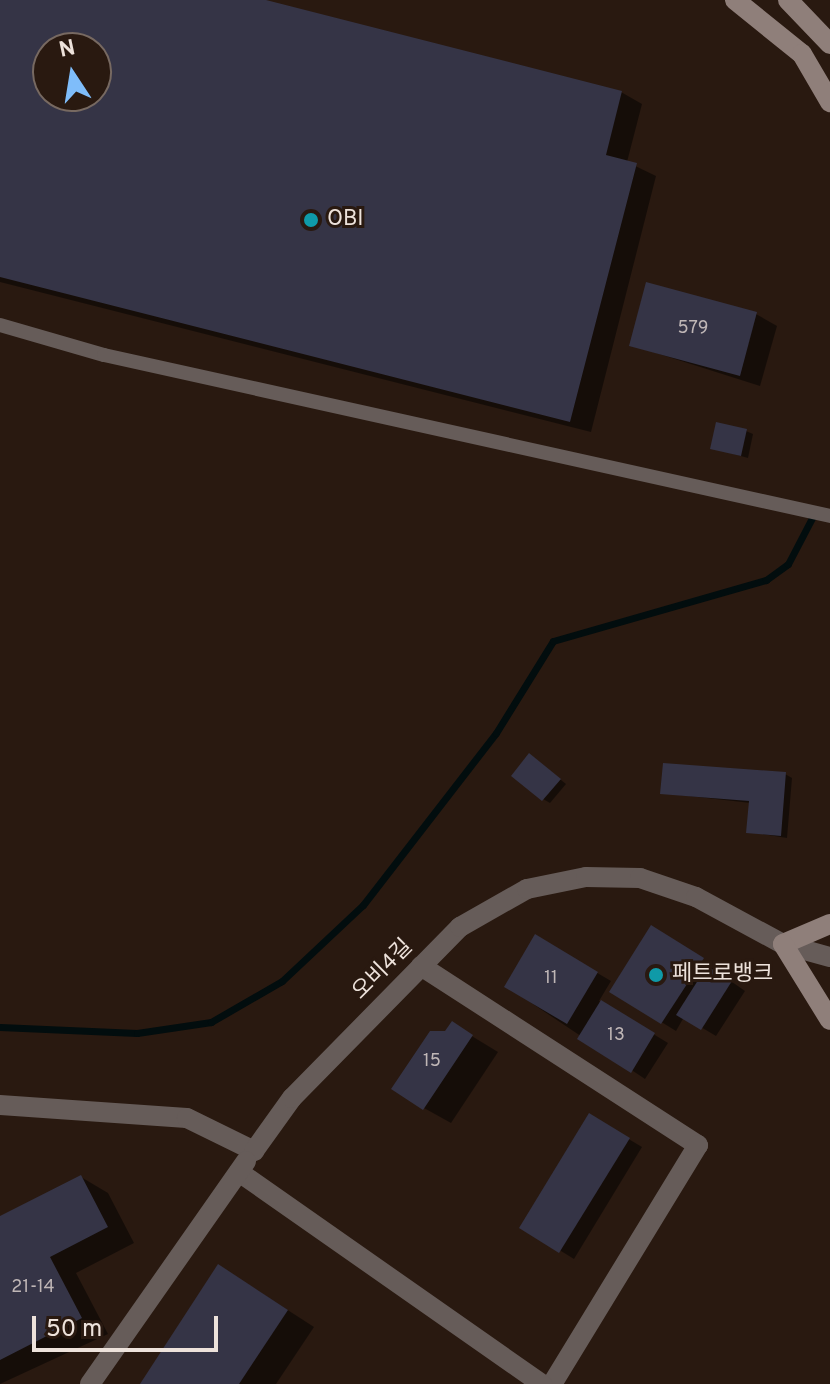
<!DOCTYPE html>
<meta charset="utf-8">
<style>
body{margin:0}
#map{position:relative;width:830px;height:1384px;overflow:hidden;background:#291910;font-family:Overpass,"Noto Sans KR",sans-serif}
div>[style]{position:absolute}
.shadow>*{inset:0;background:#0007}
.stream>*{height:7px;margin:-3.5px;padding:0 3.5px;transform-origin:3.5px;border-radius:3.5px;background:#020d0e}
.building>*{inset:0;background:#353446}
.lane>*{height:14px;margin:-7px;padding:0 7px;transform-origin:7px;border-radius:7px;background:#665c59}
.street>*{height:20px;margin:-10px;padding:0 10px;transform-origin:10px;border-radius:10px;background:#665c59}
.secondary>*{height:20px;margin:-10px;padding:0 10px;transform-origin:10px;border-radius:10px;background:#8f7f7a}
.dots>*{width:22px;height:22px;translate:-50% -50%;box-sizing:border-box;border:4px solid #291910;border-radius:50%}
span{translate:-50% -50%;white-space:nowrap;text-align:center;line-height:1.15;-webkit-text-stroke:6px #291910;paint-order:stroke}
.number-label{font-size:18px;color:#bfb6b6}
.number-label span{-webkit-text-stroke-width:0}
.poi-label{font-size:22px;color:#ede2db}
.left{translate:0 -50%;text-align:left}
.street-label{font-size:22px;color:#ede2db}
.north{position:absolute;left:32px;top:32px;width:80px;height:80px;box-sizing:border-box;background:#291910;border:2px solid #776961;border-radius:50%;rotate:348deg;font-size:22px;font-weight:700;line-height:32px;text-align:center;color:#ede2db}
.north::after{content:'';display:block;margin:auto;width:28px;height:36px;background:#7fbdfa;clip-path:polygon(50% 0,100% 100%,50% 72%,0 100%)}
.scale{position:absolute;left:32px;top:1316px;width:186px;height:36px;box-sizing:border-box;border:4px solid #ede2db;border-top:0;padding-left:10px;font-size:24px;line-height:28px;white-space:nowrap;color:#ede2db;-webkit-text-stroke:6px #291910;paint-order:stroke}
</style>
<div id="map">
<div class="shadow">
<div style="clip-path:polygon(evenodd,0 0,258px 0,621px 92px,642px 104px,627px 162px,656px 176px,591px 432px,0 282px,0 0,48px 48px,96px 48px,96px 96px,48px 96px,48px 48px)"></div>
<div style="clip-path:polygon(756px 314px,777px 326px,760px 386px,631px 345px)"></div>
<div style="clip-path:polygon(746px 431px,753px 434px,748px 458px,712px 448px)"></div>
<div style="clip-path:polygon(536px 760px,566px 784px,550px 803px,543px 799px)"></div>
<div style="clip-path:polygon(785px 774px,792px 778px,787px 838px,749px 832px,751px 803px,662px 793px)"></div>
<div style="clip-path:polygon(665px 935px,745px 991px,716px 1036px,684px 1017px,676px 1031px,611px 991px)"></div>
<div style="clip-path:polygon(536px 937px,611px 981px,599px 1001px,668px 1043px,645px 1079px,506px 986px)"></div>
<div style="clip-path:polygon(452px 1024px,498px 1052px,451px 1123px,424px 1108px)"></div>
<div style="clip-path:polygon(590px 1116px,642px 1147px,574px 1259px,522px 1227px)"></div>
<div style="clip-path:polygon(81px 1177px,108px 1193px,134px 1243px,76px 1273px,108px 1334px,0 1384px,0 1219px)"></div>
<div style="clip-path:polygon(246px 1283px,314px 1327px,276px 1384px,142px 1384px)"></div>
</div>
<div class="stream">
<div style="left:0;top:1027px;width:137px;rotate:2.5deg"></div>
<div style="left:137px;top:1033px;width:75px;rotate:-8.5deg"></div>
<div style="left:211px;top:1022px;width:82px;rotate:-30deg"></div>
<div style="left:282px;top:981px;width:111px;rotate:-43.2deg"></div>
<div style="left:363px;top:905px;width:217px;rotate:-52.3deg"></div>
<div style="left:496px;top:733px;width:108px;rotate:-58.2deg"></div>
<div style="left:553px;top:641px;width:222px;rotate:-16deg"></div>
<div style="left:766px;top:580px;width:27px;rotate:-36deg"></div>
<div style="left:788px;top:564px;width:56px;rotate:-62.5deg"></div>
</div>
<div class="building">
<div style="clip-path:polygon(evenodd,0 0,266px 0,622px 91px,606px 155px,637px 163px,570px 422px,0 277px,0 0,48px 48px,96px 48px,96px 96px,48px 96px,48px 48px)"></div>
<div style="clip-path:polygon(646px 282px,757px 312px,740px 376px,629px 346px)"></div>
<div style="clip-path:polygon(716px 422px,747px 429px,741px 456px,710px 449px)"></div>
<div style="clip-path:polygon(529px 753px,561px 779px,542px 801px,511px 776px)"></div>
<div style="clip-path:polygon(663px 763px,786px 772px,781px 836px,746px 833px,749px 801px,660px 794px)"></div>
<div style="clip-path:polygon(651px 925px,704px 958px,661px 1024px,609px 992px)"></div>
<div style="clip-path:polygon(535px 934px,598px 972px,567px 1024px,504px 987px)"></div>
<div style="clip-path:polygon(707px 966px,732px 981px,701px 1030px,676px 1015px)"></div>
<div style="clip-path:polygon(601px 1000px,655px 1033px,631px 1073px,577px 1039px)"></div>
<div style="clip-path:polygon(452px 1021px,473px 1035px,423px 1110px,391px 1089px,430px 1031px,445px 1031px)"></div>
<div style="clip-path:polygon(589px 1113px,630px 1138px,559px 1253px,519px 1228px)"></div>
<div style="clip-path:polygon(81px 1175px,108px 1227px,50px 1257px,82px 1318px,0 1360px,0 1216px)"></div>
<div style="clip-path:polygon(218px 1264px,288px 1310px,239px 1384px,140px 1384px)"></div>
</div>
<div class="lane">
<div style="left:0;top:325px;width:108px;rotate:16.1deg"></div>
<div style="left:104px;top:355px;width:744px;rotate:12.5deg"></div>
</div>
<div class="street">
<div style="left:421px;top:966px;width:330px;rotate:32.9deg"></div>
<div style="left:698px;top:1145px;width:280px;rotate:121.4deg"></div>
<div style="left:0;top:1105px;width:187px;rotate:4deg"></div>
<div style="left:187px;top:1118px;width:75px;rotate:26.2deg"></div>
<div style="left:254px;top:1151px;width:65px;rotate:-54.4deg"></div>
<div style="left:292px;top:1098px;width:240px;rotate:-45.5deg"></div>
<div style="left:460px;top:927px;width:77px;rotate:-29.6deg"></div>
<div style="left:527px;top:889px;width:60px;rotate:-11.5deg"></div>
<div style="left:586px;top:877px;width:54px;rotate:1.1deg"></div>
<div style="left:640px;top:878px;width:59px;rotate:18.7deg"></div>
<div style="left:696px;top:897px;width:99px;rotate:28.4deg"></div>
<div style="left:783px;top:944px;width:49px;rotate:15.5deg"></div>
<div style="left:239px;top:1172px;width:370px;rotate:35deg"></div>
<div style="left:90px;top:1384px;width:272px;rotate:-55deg"></div>
</div>
<div class="secondary">
<div style="left:735px;top:0;width:86px;rotate:38.9deg"></div>
<div style="left:802px;top:54px;width:56px;rotate:59.7deg"></div>
<div style="left:788px;top:0;width:61px;rotate:46.3deg"></div>
<div style="left:830px;top:924px;width:51px;rotate:156.9deg"></div>
<div style="left:783px;top:944px;width:89px;rotate:58.3deg"></div>
</div>
<div class="dots">
<div style="left:311px;top:220px;background:#0f9aa8"></div>
<div style="left:656px;top:975px;background:#0f9aa8"></div>
</div>
<div class="number-label">
<span style="left:693px;top:329px">579</span>
<span style="left:551px;top:979px">11</span>
<span style="left:616px;top:1036px">13</span>
<span style="left:432px;top:1062px">15</span>
<span style="left:33px;top:1288px">21-14</span>
</div>
<div class="poi-label">
<span class="left" style="left:327px;top:220px">OBI</span>
<span class="left" style="left:672px;top:975px">페트로뱅크</span>
</div>
<div class="street-label">
<span style="left:383px;top:970px;rotate:-45deg">오비4길</span>
</div>
<div class="north">N</div>
<div class="scale">50 m</div>
</div>
